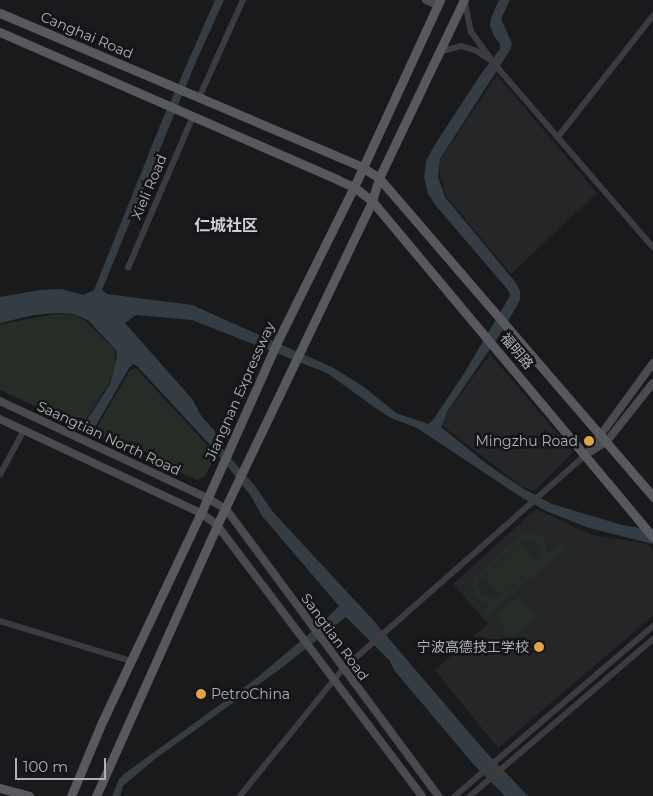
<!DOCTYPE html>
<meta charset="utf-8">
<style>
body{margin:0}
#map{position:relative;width:653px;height:796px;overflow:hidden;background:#191a1b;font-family:Montserrat,"Noto Sans SC",sans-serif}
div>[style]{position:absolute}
.built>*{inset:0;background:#252628}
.green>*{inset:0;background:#262d26}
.water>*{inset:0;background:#343d43}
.street>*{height:5.5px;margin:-2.75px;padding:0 2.75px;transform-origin:2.75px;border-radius:2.75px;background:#3b3c40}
.secondary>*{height:8px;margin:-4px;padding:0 4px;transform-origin:4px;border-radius:4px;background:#494b50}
.primary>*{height:9px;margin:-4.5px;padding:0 4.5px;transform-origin:4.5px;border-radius:4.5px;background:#57595f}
.dots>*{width:14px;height:14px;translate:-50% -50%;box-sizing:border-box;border:2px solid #141516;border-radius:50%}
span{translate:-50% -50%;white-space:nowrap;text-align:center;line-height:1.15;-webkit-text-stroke:5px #141516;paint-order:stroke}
.street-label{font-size:14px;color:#adb2ba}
.poi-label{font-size:14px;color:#adb2ba}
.right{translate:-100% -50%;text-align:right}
.left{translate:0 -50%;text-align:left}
.quarter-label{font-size:16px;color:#ced0d6;font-weight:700}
.scale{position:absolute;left:15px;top:758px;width:91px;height:22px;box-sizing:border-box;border:2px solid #adb2ba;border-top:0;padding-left:6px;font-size:15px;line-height:18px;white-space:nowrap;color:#adb2ba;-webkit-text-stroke:4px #141516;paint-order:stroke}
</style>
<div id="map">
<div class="built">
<div style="clip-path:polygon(497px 75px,597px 193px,511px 274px,446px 196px,440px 176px,440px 160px)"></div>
<div style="clip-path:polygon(490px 354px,573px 452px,534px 491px,521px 486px,444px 427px,441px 421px)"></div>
<div style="clip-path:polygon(536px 509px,592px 535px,648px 544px,653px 550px,653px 616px,498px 748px,435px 670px,488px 624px,453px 584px)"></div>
</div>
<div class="green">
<div style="clip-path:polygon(56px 314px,73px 315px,85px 320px,115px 350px,115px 365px,109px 383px,84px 423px,95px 431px,130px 370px,136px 368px,210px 448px,215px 458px,204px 477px,197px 480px,0 390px,0 324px)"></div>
<div style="clip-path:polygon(evenodd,524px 533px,535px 534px,544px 538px,548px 555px,563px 542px,567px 547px,487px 616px,483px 611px,490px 605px,475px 596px,472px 585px,473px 578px,524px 533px,530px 540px,536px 543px,540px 549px,538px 562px,536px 563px,520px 544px,484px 576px,500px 595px,533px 567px,498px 598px,491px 599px,482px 595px,478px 585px,481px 577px,520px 542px,530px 540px)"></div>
<div style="clip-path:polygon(518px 596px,536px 617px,512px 637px,494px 617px)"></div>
</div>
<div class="water">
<div style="clip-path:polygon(215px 0,224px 0,195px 64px,102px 290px,107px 294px,192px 305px,334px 368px,364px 387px,396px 413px,428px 424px,433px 420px,463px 375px,510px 296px,508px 290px,437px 207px,428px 194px,424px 177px,426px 161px,434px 146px,483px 71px,500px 49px,500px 44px,494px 36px,490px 26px,491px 18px,499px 0,510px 0,501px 19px,512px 43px,510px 50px,440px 159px,438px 177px,445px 197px,516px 283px,520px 291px,520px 300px,503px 330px,447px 412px,441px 427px,488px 465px,524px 489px,552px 504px,622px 525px,653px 530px,653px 544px,589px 528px,546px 511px,521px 497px,417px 428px,391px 418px,374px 407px,327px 373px,192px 320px,136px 315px,125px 323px,192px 399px,202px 417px,214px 430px,221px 447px,255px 486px,273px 512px,373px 620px,484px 750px,528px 796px,505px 796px,474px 765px,394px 670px,390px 661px,346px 617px,280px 669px,155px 759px,123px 786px,120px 796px,112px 796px,119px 779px,124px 774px,258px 677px,324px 621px,339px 606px,262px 516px,251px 496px,212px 447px,137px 366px,133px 364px,129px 368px,94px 429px,85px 423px,110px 384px,117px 357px,116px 350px,88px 320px,73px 314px,58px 313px,34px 315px,0 323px,0 297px,40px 290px,62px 289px,83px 295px,94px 290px,161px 123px)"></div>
</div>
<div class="street">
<div style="left:439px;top:52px;width:23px;rotate:-15deg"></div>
<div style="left:461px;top:46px;width:17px;rotate:17deg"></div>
<div style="left:477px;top:51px;width:18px;rotate:34deg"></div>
<div style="left:492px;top:61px;width:36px;rotate:-126deg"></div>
<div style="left:471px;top:32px;width:33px;rotate:-102deg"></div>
<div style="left:492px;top:61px;width:246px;rotate:49.1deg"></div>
<div style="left:199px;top:98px;width:107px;rotate:-65.8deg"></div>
<div style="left:558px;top:137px;width:154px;rotate:-51.9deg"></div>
<div style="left:128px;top:268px;width:165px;rotate:-66.8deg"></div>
<div style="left:0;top:475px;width:51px;rotate:-61.9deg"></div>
<div style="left:0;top:621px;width:137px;rotate:17deg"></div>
<div style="left:240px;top:796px;width:164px;rotate:-51deg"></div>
<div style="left:343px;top:669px;width:324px;rotate:-41.4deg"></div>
<div style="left:455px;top:796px;width:261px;rotate:-40.6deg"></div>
<div style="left:470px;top:796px;width:241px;rotate:-40.6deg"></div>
</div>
<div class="secondary">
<div style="left:426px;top:0;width:12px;rotate:24deg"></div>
<div style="left:0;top:401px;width:229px;rotate:25.1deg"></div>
<div style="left:207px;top:498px;width:22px;rotate:30deg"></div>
<div style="left:226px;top:509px;width:357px;rotate:53.5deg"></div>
<div style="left:0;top:419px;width:222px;rotate:25.1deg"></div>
<div style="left:201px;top:513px;width:20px;rotate:37deg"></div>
<div style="left:217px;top:525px;width:340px;rotate:52.9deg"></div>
<div style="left:590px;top:452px;width:20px;rotate:-33deg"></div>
<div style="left:607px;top:441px;width:74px;rotate:-51.6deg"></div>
<div style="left:586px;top:455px;width:114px;rotate:-53.9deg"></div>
</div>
<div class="primary">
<div style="left:0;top:13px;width:393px;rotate:23deg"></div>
<div style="left:362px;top:167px;width:20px;rotate:33deg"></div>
<div style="left:379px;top:178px;width:421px;rotate:49.3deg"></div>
<div style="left:0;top:32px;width:369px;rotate:23.6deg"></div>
<div style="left:338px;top:180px;width:17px;rotate:24deg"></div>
<div style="left:354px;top:187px;width:23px;rotate:38deg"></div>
<div style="left:372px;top:201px;width:438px;rotate:50.1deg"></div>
<div style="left:0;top:788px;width:30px;rotate:15deg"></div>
<div style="left:71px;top:796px;width:80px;rotate:-67.3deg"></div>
<div style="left:102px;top:722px;width:231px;rotate:-64.7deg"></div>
<div style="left:201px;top:513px;width:192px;rotate:-66deg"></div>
<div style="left:279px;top:338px;width:169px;rotate:-63.6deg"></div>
<div style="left:354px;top:187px;width:206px;rotate:-65.3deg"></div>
<div style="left:96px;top:796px;width:297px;rotate:-65.9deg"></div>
<div style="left:217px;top:525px;width:359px;rotate:-64.4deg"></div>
<div style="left:372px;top:201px;width:24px;rotate:-73deg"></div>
<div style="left:379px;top:178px;width:197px;rotate:-64.5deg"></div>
</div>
<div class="dots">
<div style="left:589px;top:441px;background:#e1a44c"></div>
<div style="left:539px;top:647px;background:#e1a44c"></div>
<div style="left:201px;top:694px;background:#e1a44c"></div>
</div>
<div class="street-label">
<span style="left:87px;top:35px;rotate:23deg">Canghai Road</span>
<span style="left:149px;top:187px;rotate:-67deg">Xieli Road</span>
<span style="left:517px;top:351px;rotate:50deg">福明路</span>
<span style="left:240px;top:391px;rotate:-66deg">Jiangnan Expressway</span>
<span style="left:109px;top:438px;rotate:25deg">Saangtian North Road</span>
<span style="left:335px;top:637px;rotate:54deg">Sangtian Road</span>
</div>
<div class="poi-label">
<span class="right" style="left:578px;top:441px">Mingzhu Road</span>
<span class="right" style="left:529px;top:647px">宁波高德技工学校</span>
<span class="left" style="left:211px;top:694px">PetroChina</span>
</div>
<div class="quarter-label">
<span style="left:226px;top:226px">仁城社区</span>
</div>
<div class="scale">100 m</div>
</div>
